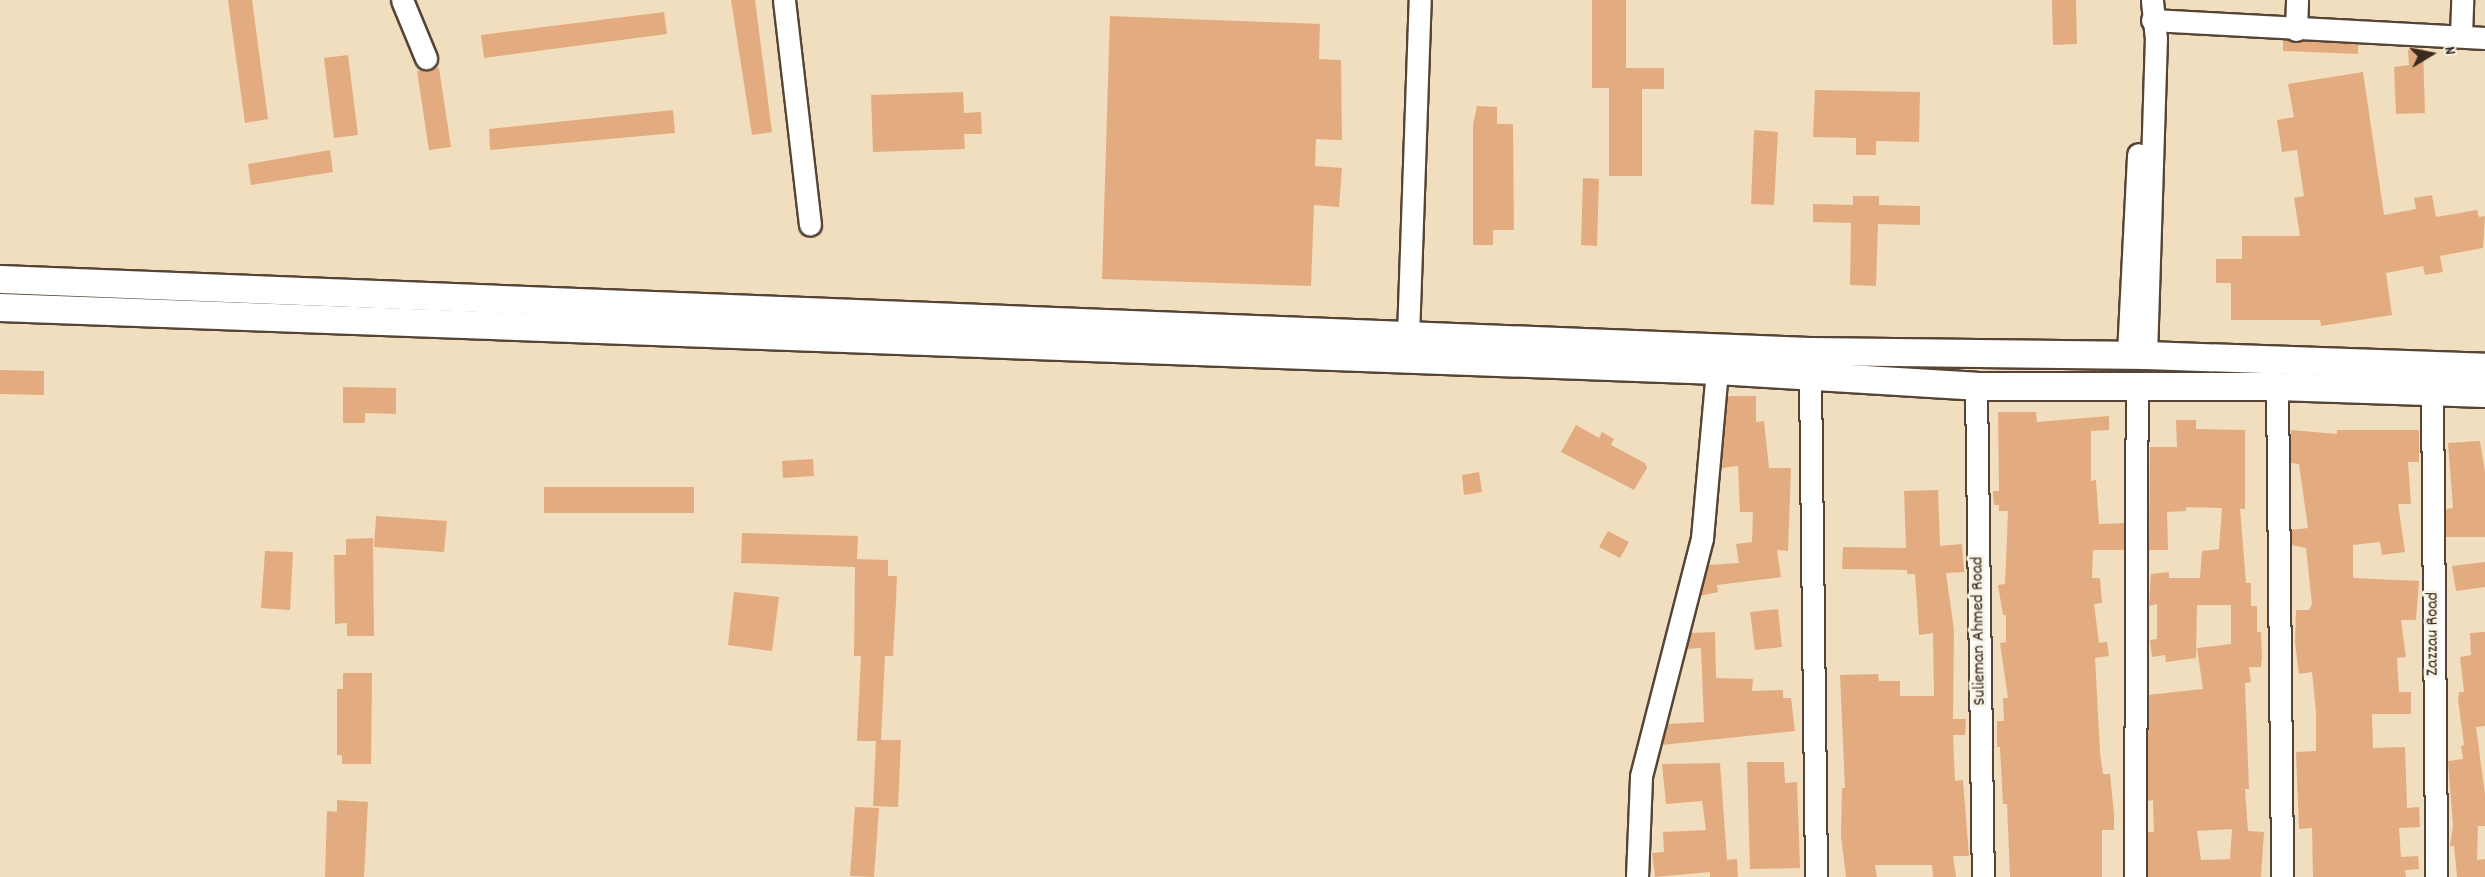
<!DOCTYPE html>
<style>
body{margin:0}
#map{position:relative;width:2485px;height:877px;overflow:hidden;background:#f1debe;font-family:Dekko,sans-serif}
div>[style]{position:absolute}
.building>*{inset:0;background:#e3ac80}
.roads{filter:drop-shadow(2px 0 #564536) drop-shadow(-2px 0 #564536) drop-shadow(0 2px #564536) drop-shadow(0 -2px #564536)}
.minor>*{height:21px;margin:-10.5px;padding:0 10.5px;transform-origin:10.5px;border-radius:10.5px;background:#fff}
.tertiary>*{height:27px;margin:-13.5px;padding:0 13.5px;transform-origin:13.5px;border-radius:13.5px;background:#fff}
span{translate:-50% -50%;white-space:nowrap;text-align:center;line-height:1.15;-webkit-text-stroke:6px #f7f3e8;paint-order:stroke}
.street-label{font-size:18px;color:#3b2a1e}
.north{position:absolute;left:2401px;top:24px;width:60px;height:60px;-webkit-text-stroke:4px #f7f3e8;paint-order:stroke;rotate:80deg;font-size:16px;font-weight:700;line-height:24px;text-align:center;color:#3b2a1e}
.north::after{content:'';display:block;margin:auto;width:21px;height:27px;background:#3b2a1e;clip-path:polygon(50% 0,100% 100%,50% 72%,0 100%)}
</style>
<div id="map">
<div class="building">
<div style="clip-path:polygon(228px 0,252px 0,268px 119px,245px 123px)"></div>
<div style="clip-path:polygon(731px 0,755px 0,772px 132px,752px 135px)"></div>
<div style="clip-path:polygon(1592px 0,1626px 0,1626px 68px,1664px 68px,1664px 89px,1642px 89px,1642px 176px,1609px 176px,1609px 88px,1592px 88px)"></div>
<div style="clip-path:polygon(2052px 0,2076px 0,2077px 44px,2053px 45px)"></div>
<div style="clip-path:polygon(664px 12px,667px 34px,484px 58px,481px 35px)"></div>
<div style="clip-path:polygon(1110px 16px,1320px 24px,1319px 59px,1341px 60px,1342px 140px,1316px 139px,1315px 166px,1342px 168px,1339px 207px,1314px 205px,1311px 286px,1102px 279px)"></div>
<div style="clip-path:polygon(2283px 40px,2358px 44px,2358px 54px,2283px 51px)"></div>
<div style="clip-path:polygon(2423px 49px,2425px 113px,2396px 114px,2394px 67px,2409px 65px,2408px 50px)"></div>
<div style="clip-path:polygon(348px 55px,358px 135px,334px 138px,324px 58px)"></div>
<div style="clip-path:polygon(439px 68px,451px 147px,429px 150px,417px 71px)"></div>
<div style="clip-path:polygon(2363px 72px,2384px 215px,2416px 209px,2414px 198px,2432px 195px,2436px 217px,2477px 210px,2479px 217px,2485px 216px,2483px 248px,2440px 256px,2443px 272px,2425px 275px,2423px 266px,2386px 273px,2392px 315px,2321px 326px,2320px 320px,2231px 320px,2231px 283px,2216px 283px,2216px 259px,2242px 259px,2242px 236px,2300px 236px,2294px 198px,2304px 196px,2297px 150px,2282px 152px,2277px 120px,2294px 117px,2288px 84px)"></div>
<div style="clip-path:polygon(1815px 90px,1920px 92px,1919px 142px,1876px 141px,1876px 155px,1856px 155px,1856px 138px,1813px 137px)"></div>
<div style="clip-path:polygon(963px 92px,964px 113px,981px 112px,982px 134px,964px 134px,965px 149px,873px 152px,871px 95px)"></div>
<div style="clip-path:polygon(1477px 106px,1497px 107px,1497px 124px,1513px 124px,1514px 230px,1493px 230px,1493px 245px,1473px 245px,1473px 125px)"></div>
<div style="clip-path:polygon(673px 110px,675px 133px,490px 150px,489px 129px)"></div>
<div style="clip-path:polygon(1754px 130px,1778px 132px,1774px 205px,1751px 204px)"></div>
<div style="clip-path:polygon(330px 150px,333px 172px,251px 185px,248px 164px)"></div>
<div style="clip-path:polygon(1583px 178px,1599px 179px,1597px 246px,1581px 245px)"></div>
<div style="clip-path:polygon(1853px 196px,1879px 196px,1879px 205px,1920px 206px,1920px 225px,1878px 224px,1876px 286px,1850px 285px,1851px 223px,1813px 222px,1813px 204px,1853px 205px)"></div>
<div style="clip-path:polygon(0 370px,44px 371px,44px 395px,0 394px)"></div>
<div style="clip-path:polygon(343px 387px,396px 388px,396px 414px,365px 413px,365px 423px,343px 423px)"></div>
<div style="clip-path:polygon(1727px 396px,1756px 396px,1756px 422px,1764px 421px,1769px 468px,1791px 468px,1788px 551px,1777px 550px,1781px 577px,1717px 585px,1718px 592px,1700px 596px,1708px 565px,1739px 563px,1736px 544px,1752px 542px,1753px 512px,1740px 512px,1738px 466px,1721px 468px)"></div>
<div style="clip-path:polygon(1998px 412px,2036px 412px,2037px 422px,2109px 416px,2109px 430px,2091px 431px,2091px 481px,2096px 480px,2099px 524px,2124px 523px,2124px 550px,2093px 550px,2092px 578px,2100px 578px,2102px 603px,2094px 604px,2099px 643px,2107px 642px,2109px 656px,2095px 658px,2100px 753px,2103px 774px,2110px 774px,2114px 814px,2114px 830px,2102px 830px,2102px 877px,2010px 877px,2007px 804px,2003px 804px,2000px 747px,1997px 747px,1997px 721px,2004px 721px,2003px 698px,2008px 698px,2000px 643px,2006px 642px,2006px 615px,2003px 615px,1998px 585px,2005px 584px,2008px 511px,1999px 511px,1999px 505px,1994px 505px,1993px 491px,1999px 491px)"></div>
<div style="clip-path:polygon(evenodd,2176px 420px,2196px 420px,2196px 429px,2245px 430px,2245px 509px,2240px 509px,2246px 583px,2251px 583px,2251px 606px,2257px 606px,2257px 632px,2261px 632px,2262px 657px,2261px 667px,2249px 667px,2251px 682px,2245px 683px,2249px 789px,2245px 789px,2248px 831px,2264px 832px,2261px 877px,2148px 877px,2148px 832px,2154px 832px,2153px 800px,2148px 801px,2148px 695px,2203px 689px,2197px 648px,2231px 644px,2231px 605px,2197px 605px,2196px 658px,2166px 662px,2165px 655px,2152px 657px,2150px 640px,2157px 639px,2157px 604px,2149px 606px,2151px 574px,2169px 572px,2169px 578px,2200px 578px,2202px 551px,2219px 549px,2222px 508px,2186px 507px,2186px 511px,2167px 512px,2168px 550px,2149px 550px,2150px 447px,2177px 447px,2176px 420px,2232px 829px,2230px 859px,2201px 860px,2197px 831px,2232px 829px)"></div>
<div style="clip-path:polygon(1576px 425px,1599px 438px,1602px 432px,1614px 439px,1611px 445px,1645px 463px,1647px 468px,1634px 490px,1561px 452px)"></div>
<div style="clip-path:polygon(2291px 430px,2337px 434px,2337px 430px,2419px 430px,2419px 462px,2408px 462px,2411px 504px,2398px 504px,2405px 552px,2382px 555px,2380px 542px,2353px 545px,2353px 578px,2419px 581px,2416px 620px,2401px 620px,2406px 657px,2397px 658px,2399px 692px,2411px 692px,2411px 714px,2372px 714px,2373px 748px,2405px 747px,2407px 808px,2419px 807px,2420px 827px,2399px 828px,2401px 857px,2418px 856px,2419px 869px,2405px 870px,2406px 877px,2313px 877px,2312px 828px,2299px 829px,2296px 752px,2316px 751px,2316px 712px,2312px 672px,2299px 674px,2295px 643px,2296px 610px,2309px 610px,2312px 604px,2306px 548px,2291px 545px,2291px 530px,2308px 528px,2299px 464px,2291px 463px)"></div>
<div style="clip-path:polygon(2480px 441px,2485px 472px,2485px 537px,2446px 537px,2446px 509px,2453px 508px,2448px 443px)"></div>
<div style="clip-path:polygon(813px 459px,814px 476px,783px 478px,782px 461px)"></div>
<div style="clip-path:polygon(1479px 472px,1482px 492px,1464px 495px,1462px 475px)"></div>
<div style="clip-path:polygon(544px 487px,694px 487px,694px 513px,544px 513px)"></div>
<div style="clip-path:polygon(1938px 490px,1940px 546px,1962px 544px,1964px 572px,1946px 573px,1954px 630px,1953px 719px,1966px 719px,1965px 735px,1953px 735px,1955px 781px,1963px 780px,1969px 856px,1953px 856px,1956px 877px,1933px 877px,1932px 865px,1875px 865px,1877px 877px,1846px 877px,1841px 836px,1842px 788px,1845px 788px,1840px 675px,1878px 674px,1879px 681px,1900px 681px,1900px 696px,1934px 696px,1933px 633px,1919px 635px,1915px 574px,1907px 574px,1907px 570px,1842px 569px,1843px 547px,1906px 548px,1904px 491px)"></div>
<div style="clip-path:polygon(376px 516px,447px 521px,444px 552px,374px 547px)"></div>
<div style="clip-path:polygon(1608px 531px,1629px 542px,1620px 558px,1599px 547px)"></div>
<div style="clip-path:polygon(742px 533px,858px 536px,857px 559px,888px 560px,888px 576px,897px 576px,896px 601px,893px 656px,885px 656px,881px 740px,901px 740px,898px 807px,873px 806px,876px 741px,857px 741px,861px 656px,854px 656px,855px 567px,741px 563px)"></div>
<div style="clip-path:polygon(373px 538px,374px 636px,347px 636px,347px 623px,335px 624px,334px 555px,346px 555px,346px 539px)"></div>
<div style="clip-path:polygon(265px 551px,293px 552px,290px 610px,261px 608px)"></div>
<div style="clip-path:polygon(2485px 562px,2485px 587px,2456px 591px,2452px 566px)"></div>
<div style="clip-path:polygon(734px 592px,779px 597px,772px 651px,728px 645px)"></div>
<div style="clip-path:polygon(1778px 609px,1782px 647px,1755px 650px,1750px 612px)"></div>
<div style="clip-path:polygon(1715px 632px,1716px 678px,1753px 679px,1752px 691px,1783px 690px,1783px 698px,1791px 698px,1795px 731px,1662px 745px,1668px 724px,1704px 722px,1701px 648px,1687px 649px,1691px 633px)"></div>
<div style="clip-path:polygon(2485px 632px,2485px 726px,2476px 727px,2485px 794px,2485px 826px,2478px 826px,2477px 860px,2485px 859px,2485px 877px,2457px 877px,2454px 846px,2450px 846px,2453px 826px,2448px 761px,2463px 759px,2461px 746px,2464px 745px,2458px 699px,2459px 692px,2464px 692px,2460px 657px,2471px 655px,2470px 633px)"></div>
<div style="clip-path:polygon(343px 673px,372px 673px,371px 764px,342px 764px,342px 755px,337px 755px,337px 689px,343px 689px)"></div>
<div style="clip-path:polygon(1747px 762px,1784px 762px,1785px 783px,1797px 782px,1800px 868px,1750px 869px)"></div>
<div style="clip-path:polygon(1720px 763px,1727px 860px,1737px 859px,1738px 877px,1710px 877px,1710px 872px,1655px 877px,1652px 853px,1664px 852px,1663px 832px,1706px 830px,1702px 801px,1666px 804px,1662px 764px)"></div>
<div style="clip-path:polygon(337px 800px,368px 802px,364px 877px,325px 877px,327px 811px,337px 812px)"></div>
<div style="clip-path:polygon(855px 807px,879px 808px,874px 877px,850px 876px)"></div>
</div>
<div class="roads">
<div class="minor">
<div style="left:402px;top:0;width:63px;rotate:67.5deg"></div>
<div style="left:784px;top:0;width:226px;rotate:83.4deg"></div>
<div style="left:2152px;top:20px;width:333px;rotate:3.1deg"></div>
<div style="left:2296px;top:30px;width:30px;rotate:-88deg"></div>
<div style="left:2461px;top:36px;width:36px;rotate:-88deg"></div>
<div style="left:1408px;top:336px;width:336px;rotate:-88deg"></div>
<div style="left:2128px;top:354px;width:200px;rotate:-87.1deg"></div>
<div style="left:2146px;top:355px;width:316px;rotate:-88.2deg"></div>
<div style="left:2156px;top:39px;width:39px;rotate:-96deg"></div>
<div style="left:1810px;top:376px;width:501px;rotate:89.31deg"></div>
<div style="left:1976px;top:386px;width:491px;rotate:89.2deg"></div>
<div style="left:2277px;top:386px;width:491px;rotate:89.4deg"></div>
<div style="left:2432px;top:392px;width:485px;rotate:89.5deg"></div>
<div style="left:1637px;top:877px;width:101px;rotate:-87.7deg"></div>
<div style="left:1641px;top:776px;width:246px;rotate:-75.6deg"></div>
<div style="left:1702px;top:538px;width:169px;rotate:-84.9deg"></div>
<div style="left:2135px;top:877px;width:490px;rotate:-89.8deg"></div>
</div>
<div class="tertiary">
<div style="left:0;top:279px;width:1810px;rotate:2.28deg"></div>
<div style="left:1809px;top:351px;width:337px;rotate:0.7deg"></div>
<div style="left:2146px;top:355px;width:339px;rotate:2deg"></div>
<div style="left:0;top:307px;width:1718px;rotate:2.1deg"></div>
<div style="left:1717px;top:370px;width:259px;rotate:3.5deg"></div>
<div style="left:1976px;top:386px;width:301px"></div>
<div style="left:2277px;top:386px;width:208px;rotate:1.9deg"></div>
</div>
</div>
<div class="street-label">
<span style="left:1980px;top:631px;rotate:-91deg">Sulieman Ahmed Road</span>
<span style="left:2434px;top:634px;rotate:-90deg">Zazzau Road</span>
</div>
<div class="north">N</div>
</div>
